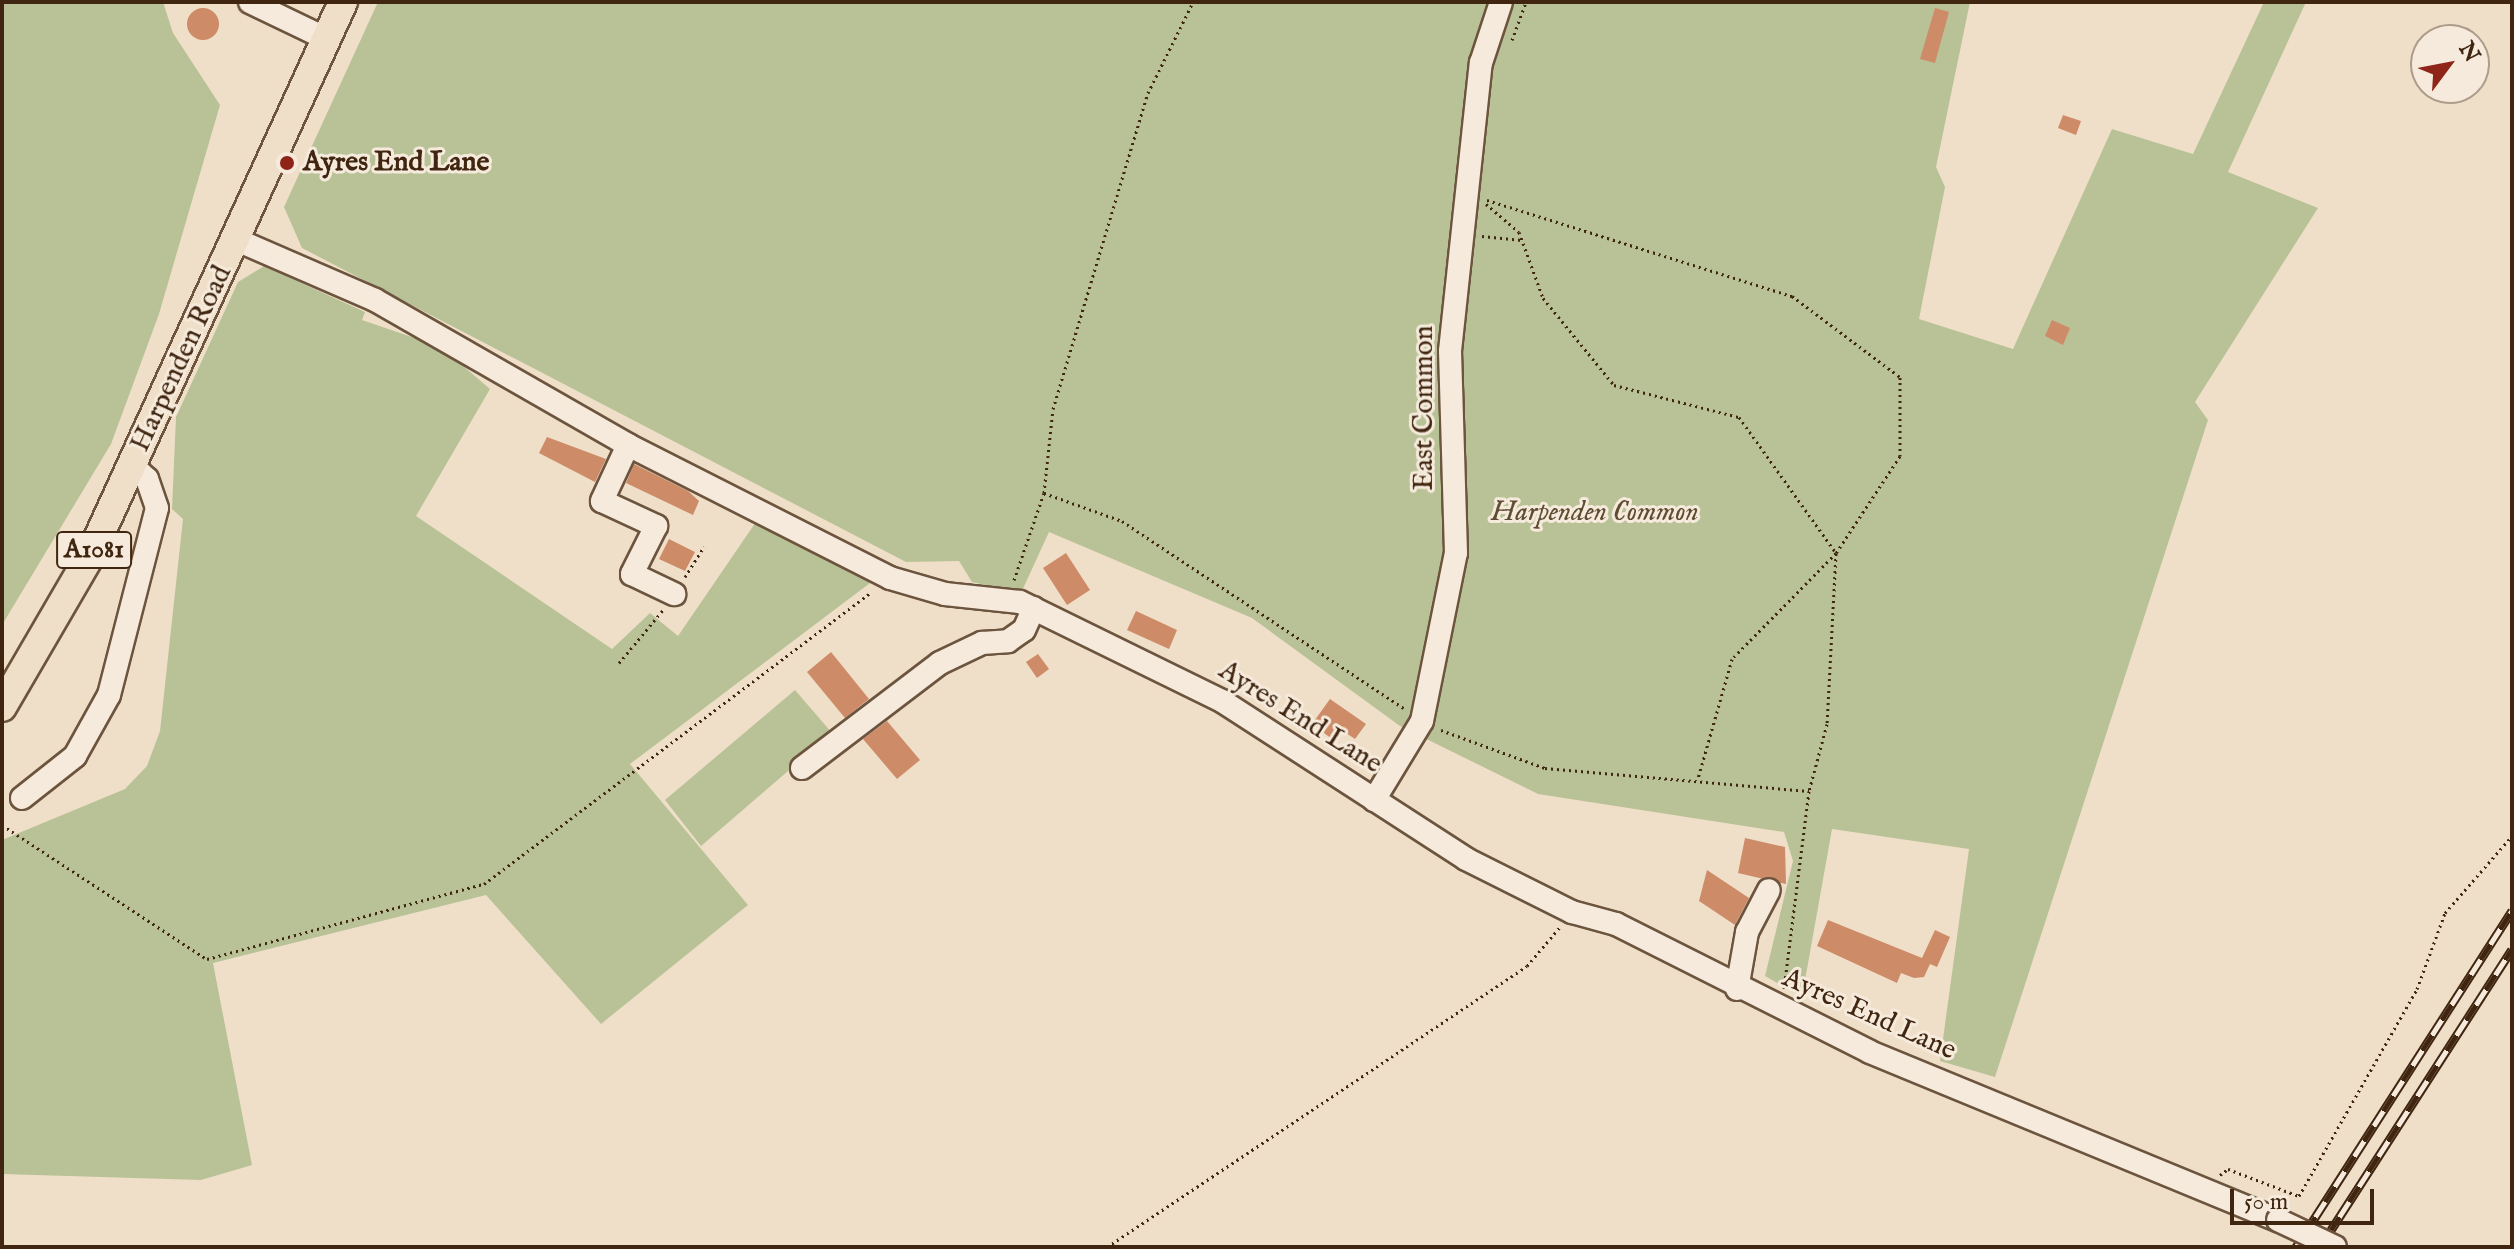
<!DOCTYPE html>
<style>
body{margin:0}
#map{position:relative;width:2514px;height:1249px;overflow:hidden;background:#efdfc8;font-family:"IM FELL English",serif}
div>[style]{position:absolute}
.green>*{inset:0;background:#b9c296}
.building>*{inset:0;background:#cd8b68}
.round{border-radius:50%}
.path>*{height:3px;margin-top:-1.5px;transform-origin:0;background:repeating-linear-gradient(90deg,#402610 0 2px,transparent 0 6px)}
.roads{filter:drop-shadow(2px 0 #6c543e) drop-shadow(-2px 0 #6c543e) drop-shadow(0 2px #6c543e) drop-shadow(0 -2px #6c543e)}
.minor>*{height:22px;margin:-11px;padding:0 11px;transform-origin:11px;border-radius:11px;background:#f5eadb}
.major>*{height:28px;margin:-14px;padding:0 14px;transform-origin:14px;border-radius:14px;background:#efdfc8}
.rail>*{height:9px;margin-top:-4.5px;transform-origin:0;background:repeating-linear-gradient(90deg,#f5eadb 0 18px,#402610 0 36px);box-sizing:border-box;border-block:2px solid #402610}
.bridges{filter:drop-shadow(2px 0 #6c543e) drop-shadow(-2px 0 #6c543e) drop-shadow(0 2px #6c543e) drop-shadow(0 -2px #6c543e)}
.minor-bridge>*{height:22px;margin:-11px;padding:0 11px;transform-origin:11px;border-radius:11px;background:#f5eadb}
.dots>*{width:22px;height:22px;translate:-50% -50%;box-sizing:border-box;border:4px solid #f5eadb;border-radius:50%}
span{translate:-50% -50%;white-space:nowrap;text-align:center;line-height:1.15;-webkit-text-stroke:6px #f5eadb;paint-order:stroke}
.shield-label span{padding:2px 6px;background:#f5eadb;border:2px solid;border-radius:6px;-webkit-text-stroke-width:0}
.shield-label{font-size:26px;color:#402610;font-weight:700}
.poi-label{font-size:28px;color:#402610;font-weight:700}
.left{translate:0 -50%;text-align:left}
.street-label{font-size:28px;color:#402610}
.park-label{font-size:28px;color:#5e4d32;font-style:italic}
.frame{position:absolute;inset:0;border:4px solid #402610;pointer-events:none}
.north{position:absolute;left:2410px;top:24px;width:80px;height:80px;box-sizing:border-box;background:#f5eadb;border:2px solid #ad9c8a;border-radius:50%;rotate:58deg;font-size:22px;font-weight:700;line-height:32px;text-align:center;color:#402610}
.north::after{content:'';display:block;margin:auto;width:28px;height:36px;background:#8f2418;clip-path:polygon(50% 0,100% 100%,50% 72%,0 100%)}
.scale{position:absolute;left:2230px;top:1189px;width:144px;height:36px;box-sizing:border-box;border:4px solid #402610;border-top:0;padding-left:10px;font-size:24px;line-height:28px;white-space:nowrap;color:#402610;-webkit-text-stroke:6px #f5eadb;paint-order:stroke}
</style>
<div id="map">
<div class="green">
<div style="clip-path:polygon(2px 2px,163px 2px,173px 33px,220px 105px,159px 314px,111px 444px,2px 625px)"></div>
<div style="clip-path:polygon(378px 2px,1970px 2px,1936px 167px,1945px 187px,1919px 319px,2013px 349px,2112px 129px,2193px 154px,2264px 2px,2306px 2px,2228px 172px,2318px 208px,2195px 402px,2208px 420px,1995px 1077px,1940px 1061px,1969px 849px,1832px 829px,1802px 997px,1765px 976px,1793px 861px,1784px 832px,1538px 794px,1400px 726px,1252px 618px,1049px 532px,1021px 593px,972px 582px,959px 561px,906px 562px,302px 248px,284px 207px)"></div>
<div style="clip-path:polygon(264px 266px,365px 312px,362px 320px,441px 347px,490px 389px,416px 516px,612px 649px,650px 613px,678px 636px,758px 519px,874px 580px,630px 764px,748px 905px,601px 1024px,486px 895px,213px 963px,252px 1165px,201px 1180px,2px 1174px,2px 840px,125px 789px,147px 766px,160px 731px,183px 519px,172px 509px,176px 417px,238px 282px)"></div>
<div style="clip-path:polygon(795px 690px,832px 733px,701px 846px,665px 800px)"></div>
</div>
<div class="building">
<div style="clip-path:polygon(1935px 8px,1949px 12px,1935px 63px,1920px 59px)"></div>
<div class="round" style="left:187px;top:8px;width:32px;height:32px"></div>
<div style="clip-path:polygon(2063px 115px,2081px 121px,2076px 135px,2058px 128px)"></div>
<div style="clip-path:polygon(2052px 320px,2070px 328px,2063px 345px,2045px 336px)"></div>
<div style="clip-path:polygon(547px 437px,606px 459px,595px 482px,539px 453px)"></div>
<div style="clip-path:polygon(634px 464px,688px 491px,699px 501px,693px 515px,626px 483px)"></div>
<div style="clip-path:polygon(669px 539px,695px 552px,685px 571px,659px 559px)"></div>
<div style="clip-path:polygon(1066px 553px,1090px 590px,1067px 605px,1043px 568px)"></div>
<div style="clip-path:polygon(1136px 611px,1177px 630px,1169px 649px,1127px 630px)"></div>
<div style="clip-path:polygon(831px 652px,869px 699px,845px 718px,807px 672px)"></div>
<div style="clip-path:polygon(1038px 654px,1049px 669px,1037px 678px,1026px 662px)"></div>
<div style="clip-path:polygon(1330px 699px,1366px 724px,1355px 739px,1343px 731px,1336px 742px,1312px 724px)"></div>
<div style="clip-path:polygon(887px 721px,920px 760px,897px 779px,863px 739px)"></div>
<div style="clip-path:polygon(1745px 838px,1785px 847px,1786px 884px,1738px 873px)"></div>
<div style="clip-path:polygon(1707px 870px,1749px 898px,1735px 925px,1699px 901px)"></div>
<div style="clip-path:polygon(1828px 920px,1922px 958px,1935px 930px,1950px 937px,1937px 967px,1930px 964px,1924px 977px,1914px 978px,1901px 973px,1897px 983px,1817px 946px)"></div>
</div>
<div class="path">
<div style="left:1512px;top:40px;width:40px;rotate:-69.8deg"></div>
<div style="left:1487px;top:200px;width:320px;rotate:17.5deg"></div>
<div style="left:1792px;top:296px;width:135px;rotate:36.9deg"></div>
<div style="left:1900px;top:377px;width:79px;rotate:90deg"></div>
<div style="left:1900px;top:456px;width:116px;rotate:123.4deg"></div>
<div style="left:1836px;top:553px;width:148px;rotate:134.5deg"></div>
<div style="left:1732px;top:659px;width:124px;rotate:105.9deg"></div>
<div style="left:1486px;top:204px;width:43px;rotate:40.3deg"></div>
<div style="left:1519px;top:232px;width:70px;rotate:70deg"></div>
<div style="left:1543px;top:298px;width:112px;rotate:50.8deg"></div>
<div style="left:1614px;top:385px;width:129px;rotate:14.4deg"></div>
<div style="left:1739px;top:417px;width:167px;rotate:54.5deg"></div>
<div style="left:1836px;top:553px;width:171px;rotate:93deg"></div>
<div style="left:1827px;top:724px;width:69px;rotate:105deg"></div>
<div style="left:1809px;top:791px;width:199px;rotate:97.2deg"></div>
<div style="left:1482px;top:236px;width:40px;rotate:5.7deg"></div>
<div style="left:1044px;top:493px;width:83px;rotate:19.7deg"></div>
<div style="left:1122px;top:521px;width:338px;rotate:33.6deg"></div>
<div style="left:685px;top:577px;width:36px;rotate:-58deg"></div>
<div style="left:1014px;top:580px;width:92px;rotate:-71deg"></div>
<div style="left:1044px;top:493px;width:84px;rotate:-83.9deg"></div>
<div style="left:1053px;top:409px;width:330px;rotate:-73.3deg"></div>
<div style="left:1148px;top:93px;width:102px;rotate:-63.7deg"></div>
<div style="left:619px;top:663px;width:69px;rotate:-50.3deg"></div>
<div style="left:1441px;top:730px;width:111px;rotate:20.1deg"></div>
<div style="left:1545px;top:768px;width:265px;rotate:5deg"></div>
<div style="left:2px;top:825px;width:245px;rotate:33.2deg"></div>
<div style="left:207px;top:959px;width:287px;rotate:-15.2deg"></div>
<div style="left:484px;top:884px;width:485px;rotate:-37deg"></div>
<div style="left:2220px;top:1175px;width:10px;rotate:-37deg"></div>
<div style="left:2228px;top:1169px;width:76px;rotate:20.8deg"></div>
<div style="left:2299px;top:1196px;width:238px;rotate:-60.3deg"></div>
<div style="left:2417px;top:989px;width:81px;rotate:-69.8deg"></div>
<div style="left:2445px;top:913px;width:102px;rotate:-49deg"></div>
<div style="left:1107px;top:1247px;width:505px;rotate:-33.78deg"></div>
<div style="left:1527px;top:966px;width:51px;rotate:-49.8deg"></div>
</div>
<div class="roads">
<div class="minor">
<div style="left:250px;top:2px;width:85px;rotate:25.7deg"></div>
<div style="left:237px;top:240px;width:150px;rotate:23.5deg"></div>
<div style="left:375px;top:300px;width:292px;rotate:29.8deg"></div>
<div style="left:628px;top:445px;width:294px;rotate:26.9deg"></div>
<div style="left:890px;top:578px;width:57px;rotate:16.2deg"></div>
<div style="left:945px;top:594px;width:75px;rotate:6.1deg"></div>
<div style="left:1020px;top:602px;width:225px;rotate:26.1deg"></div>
<div style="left:1222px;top:701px;width:291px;rotate:32.9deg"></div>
<div style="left:1466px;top:859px;width:119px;rotate:26.6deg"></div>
<div style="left:1572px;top:912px;width:46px;rotate:15.3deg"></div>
<div style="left:1616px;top:924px;width:284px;rotate:26.7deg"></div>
<div style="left:1870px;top:1052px;width:441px;rotate:22.4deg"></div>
<div style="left:628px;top:445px;width:62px;rotate:114.9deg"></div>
<div style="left:602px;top:501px;width:60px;rotate:24.8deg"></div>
<div style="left:656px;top:526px;width:54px;rotate:116.6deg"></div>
<div style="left:632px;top:574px;width:47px;rotate:25.5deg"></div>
<div style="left:802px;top:768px;width:173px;rotate:-37.3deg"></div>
<div style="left:940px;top:663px;width:47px;rotate:-25.5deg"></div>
<div style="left:982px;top:643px;width:26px;rotate:-4deg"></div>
<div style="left:1008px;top:641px;width:19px;rotate:-35deg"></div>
<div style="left:1024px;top:630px;width:24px;rotate:-66deg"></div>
<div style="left:22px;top:798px;width:68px;rotate:-38.4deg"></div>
<div style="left:75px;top:756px;width:70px;rotate:-60.9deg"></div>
<div style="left:109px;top:695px;width:193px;rotate:-75.6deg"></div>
<div style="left:157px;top:508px;width:31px;rotate:-109deg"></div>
<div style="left:147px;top:479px;width:19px;rotate:-137deg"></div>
<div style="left:1374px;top:800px;width:92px;rotate:-58.7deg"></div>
<div style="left:1422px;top:721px;width:171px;rotate:-78.6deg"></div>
<div style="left:1456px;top:553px;width:202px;rotate:-91.7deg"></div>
<div style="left:1450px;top:351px;width:290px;rotate:-83.9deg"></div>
<div style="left:1481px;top:63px;width:64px;rotate:-71.8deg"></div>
<div style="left:1737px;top:989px;width:58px;rotate:-80deg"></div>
<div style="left:1747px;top:932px;width:47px;rotate:-62.4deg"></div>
</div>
<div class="major">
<div style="left:2px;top:707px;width:175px;rotate:-59.8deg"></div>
<div style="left:90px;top:556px;width:609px;rotate:-65.45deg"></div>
</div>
</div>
<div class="rail">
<div style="left:2296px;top:1247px;width:400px;rotate:-57.3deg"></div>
<div style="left:2320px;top:1247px;width:354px;rotate:-57.2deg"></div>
</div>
<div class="bridges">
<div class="minor-bridge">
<div style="left:2278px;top:1220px;width:63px;rotate:25.3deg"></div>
</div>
</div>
<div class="dots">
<div style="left:287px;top:163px;background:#8f2418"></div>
</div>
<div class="shield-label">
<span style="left:94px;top:550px">A1081</span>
</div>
<div class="poi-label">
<span class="left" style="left:303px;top:163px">Ayres End Lane</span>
</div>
<div class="street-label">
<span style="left:182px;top:359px;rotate:-65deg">Harpenden Road</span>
<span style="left:1425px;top:408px;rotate:-90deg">East Common</span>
<span style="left:1300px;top:718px;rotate:32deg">Ayres End Lane</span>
<span style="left:1869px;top:1015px;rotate:24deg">Ayres End Lane</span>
</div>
<div class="park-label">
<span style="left:1595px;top:513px">Harpenden Common</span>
</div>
<div class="frame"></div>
<div class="north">N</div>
<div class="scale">50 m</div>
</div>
